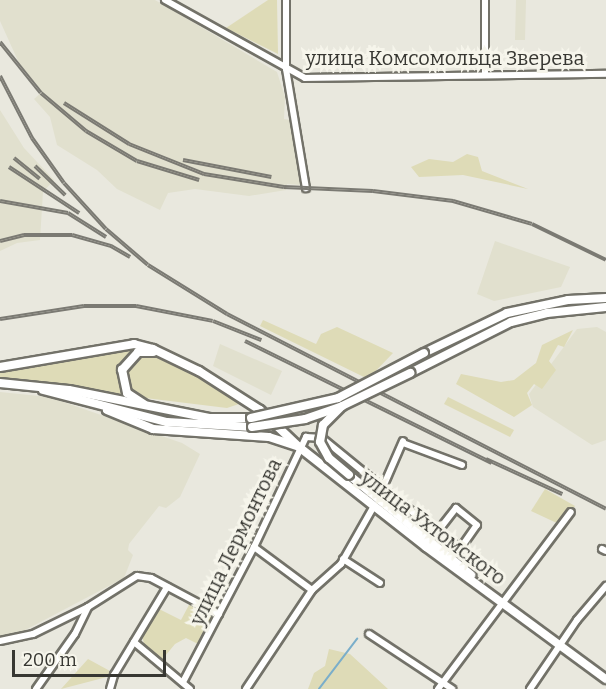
<!DOCTYPE html>
<meta charset="utf-8">
<style>
body{margin:0}
#map{position:relative;width:606px;height:689px;overflow:hidden;background:#e9e8de;font-family:Bitter,serif}
div>[style]{position:absolute}
.built>*{inset:0;background:#e1e0ce}
.green>*{inset:0;background:#dedbb7}
.stream>*{height:1.5px;margin:-0.75px;padding:0 0.75px;transform-origin:0.75px;border-radius:0.75px;background:#7aaeca}
.roads{filter:drop-shadow(2px 0 #737269) drop-shadow(-2px 0 #737269) drop-shadow(0 2px #737269) drop-shadow(0 -2px #737269)}
.minor>*{height:6px;margin:-3px;padding:0 3px;transform-origin:3px;border-radius:3px;background:#fff}
.major>*{height:8px;margin:-4px;padding:0 4px;transform-origin:4px;border-radius:4px;background:#fff}
.rail>*{height:4px;margin-top:-2px;transform-origin:0;background:repeating-linear-gradient(90deg,#f6f5eb 0 4.5px,#7b7a73 0 9px);box-sizing:border-box;border-block:2px solid #7b7a73}
.bridges{filter:drop-shadow(2px 0 #737269) drop-shadow(-2px 0 #737269) drop-shadow(0 2px #737269) drop-shadow(0 -2px #737269)}
.major-bridge>*{height:8px;margin:-4px;padding:0 4px;transform-origin:4px;border-radius:4px;background:#fff}
span{translate:-50% -50%;white-space:nowrap;text-align:center;line-height:1.15;-webkit-text-stroke:6px #f6f5eb;paint-order:stroke}
.street-label{font-size:20px;color:#373732}
.scale{position:absolute;left:12px;top:650px;width:154px;height:27px;box-sizing:border-box;border:3px solid #373732;border-top:0;padding-left:8px;font-size:18px;line-height:21px;white-space:nowrap;color:#373732;-webkit-text-stroke:4px #f6f5eb;paint-order:stroke}
</style>
<div id="map">
<div class="built">
<div style="clip-path:polygon(0 0,155px 0,277px 72px,285px 97px,284px 119px,291px 120px,301px 185px,287px 184px,286px 190px,249px 196px,195px 189px,168px 193px,160px 210px,117px 189px,97px 170px,57px 145px,50px 117px,34px 99px,42px 92px,19px 63px,0 21px)"></div>
<div style="clip-path:polygon(516px 0,526px 0,525px 40px,515px 40px)"></div>
<div style="clip-path:polygon(0 110px,24px 148px,54px 180px,43px 192px,40px 240px,17px 243px,0 251px)"></div>
<div style="clip-path:polygon(495px 241px,570px 267px,561px 287px,494px 301px,477px 294px)"></div>
<div style="clip-path:polygon(597px 327px,606px 332px,606px 440px,592px 445px,533px 407px,529px 394px,577px 329px)"></div>
<div style="clip-path:polygon(220px 344px,282px 371px,271px 395px,213px 366px)"></div>
<div style="clip-path:polygon(0 392px,49px 397px,182px 443px,200px 454px,180px 497px,166px 508px,159px 506px,129px 544px,128px 550px,133px 555px,124px 578px,12px 637px,0 638px)"></div>
</div>
<div class="green">
<div style="clip-path:polygon(268px 0,277px 0,278px 54px,226px 28px)"></div>
<div style="clip-path:polygon(467px 154px,478px 157px,482px 171px,528px 189px,463px 175px,419px 177px,411px 167px,429px 159px,453px 162px)"></div>
<div style="clip-path:polygon(606px 301px,530px 313px,433px 353px,497px 321px,530px 311px)"></div>
<div style="clip-path:polygon(263px 320px,316px 344px,321px 334px,337px 327px,393px 353px,368px 379px,260px 326px)"></div>
<div style="clip-path:polygon(573px 330px,564px 347px,558px 345px,549px 361px,556px 370px,542px 389px,534px 384px,527px 393px,532px 405px,514px 417px,456px 384px,461px 374px,501px 382px,514px 380px,536px 363px,542px 345px)"></div>
<div style="clip-path:polygon(121px 348px,139px 348px,123px 360px,118px 375px,120px 386px,131px 401px,56px 383px,0 377px,0 371px)"></div>
<div style="clip-path:polygon(146px 354px,178px 365px,242px 403px,227px 408px,137px 397px,124px 381px,127px 365px)"></div>
<div style="clip-path:polygon(448px 397px,514px 430px,510px 437px,444px 404px)"></div>
<div style="clip-path:polygon(545px 489px,575px 506px,561px 525px,531px 511px)"></div>
<div style="clip-path:polygon(190px 603px,213px 616px,198px 644px,186px 638px,175px 644px,161px 661px,144px 644px,142px 635px,159px 609px,181px 620px)"></div>
<div style="clip-path:polygon(329px 649px,350px 654px,388px 689px,308px 689px,314px 673px,325px 666px)"></div>
<div style="clip-path:polygon(88px 659px,110px 671px,107px 677px,61px 689px)"></div>
</div>
<div class="stream">
<div style="left:319px;top:689px;width:63px;rotate:-52.8deg"></div>
</div>
<div class="roads">
<div class="minor">
<div style="left:165px;top:0;width:160px;rotate:29.1deg"></div>
<div style="left:305px;top:78px;width:301px;rotate:-0.8deg"></div>
<div style="left:286px;top:0;width:69px;rotate:90deg"></div>
<div style="left:286px;top:69px;width:121px;rotate:80.5deg"></div>
<div style="left:485px;top:75px;width:75px;rotate:-90deg"></div>
<div style="left:403px;top:443px;width:63px;rotate:20.4deg"></div>
<div style="left:383px;top:487px;width:50px;rotate:-66.5deg"></div>
<div style="left:254px;top:547px;width:72px;rotate:36.6deg"></div>
<div style="left:602px;top:549px;width:4px;rotate:27deg"></div>
<div style="left:343px;top:559px;width:44px;rotate:33deg"></div>
<div style="left:369px;top:634px;width:100px;rotate:33.5deg"></div>
<div style="left:0;top:641px;width:34px;rotate:-12deg"></div>
<div style="left:33px;top:634px;width:61px;rotate:-26.1deg"></div>
<div style="left:88px;top:607px;width:58px;rotate:-32.3deg"></div>
<div style="left:137px;top:576px;width:14px;rotate:8deg"></div>
<div style="left:151px;top:578px;width:77px;rotate:27.9deg"></div>
<div style="left:134px;top:642px;width:73px;rotate:40deg"></div>
<div style="left:183px;top:682px;width:153px;rotate:-62.3deg"></div>
<div style="left:254px;top:547px;width:122px;rotate:-64.7deg"></div>
<div style="left:306px;top:437px;width:16px;rotate:4deg"></div>
<div style="left:322px;top:438px;width:149px;rotate:39.3deg"></div>
<div style="left:437px;top:532px;width:29px;rotate:36deg"></div>
<div style="left:460px;top:549px;width:29px;rotate:-55deg"></div>
<div style="left:477px;top:525px;width:27px;rotate:-141deg"></div>
<div style="left:456px;top:508px;width:31px;rotate:128deg"></div>
<div style="left:36px;top:689px;width:67px;rotate:-54.7deg"></div>
<div style="left:75px;top:634px;width:30px;rotate:-64deg"></div>
<div style="left:110px;top:689px;width:15px;rotate:-74deg"></div>
<div style="left:114px;top:675px;width:103px;rotate:-58.9deg"></div>
<div style="left:246px;top:689px;width:119px;rotate:-56.3deg"></div>
<div style="left:312px;top:590px;width:39px;rotate:-42deg"></div>
<div style="left:341px;top:564px;width:67px;rotate:-60.4deg"></div>
<div style="left:438px;top:689px;width:221px;rotate:-53.1deg"></div>
<div style="left:530px;top:689px;width:83px;rotate:-55.7deg"></div>
<div style="left:577px;top:620px;width:45px;rotate:-49.5deg"></div>
</div>
<div class="major">
<div style="left:424px;top:353px;width:92px;rotate:-25.7deg"></div>
<div style="left:507px;top:313px;width:62px;rotate:-12deg"></div>
<div style="left:568px;top:300px;width:38px;rotate:-3deg"></div>
<div style="left:0;top:367px;width:136px;rotate:-9.7deg"></div>
<div style="left:134px;top:344px;width:20px;rotate:15deg"></div>
<div style="left:153px;top:349px;width:51px;rotate:25.6deg"></div>
<div style="left:199px;top:371px;width:72px;rotate:32.6deg"></div>
<div style="left:260px;top:410px;width:54px;rotate:43.5deg"></div>
<div style="left:299px;top:447px;width:162px;rotate:38.2deg"></div>
<div style="left:426px;top:547px;width:223px;rotate:36.3deg"></div>
<div style="left:410px;top:373px;width:113px;rotate:-26.8deg"></div>
<div style="left:511px;top:322px;width:37px;rotate:-14deg"></div>
<div style="left:547px;top:313px;width:59px;rotate:-5.8deg"></div>
<div style="left:0;top:383px;width:69px;rotate:5.8deg"></div>
<div style="left:69px;top:390px;width:143px;rotate:11.3deg"></div>
<div style="left:209px;top:418px;width:42px"></div>
<div style="left:43px;top:390px;width:128px;rotate:14.5deg"></div>
<div style="left:167px;top:422px;width:85px;rotate:3.4deg"></div>
<div style="left:144px;top:404px;width:20px;rotate:-147deg"></div>
<div style="left:127px;top:393px;width:24px;rotate:-102deg"></div>
<div style="left:122px;top:370px;width:24px;rotate:-48deg"></div>
<div style="left:138px;top:352px;width:15px"></div>
<div style="left:107px;top:410px;width:50px;rotate:22.4deg"></div>
<div style="left:153px;top:429px;width:116px;rotate:3.9deg"></div>
<div style="left:269px;top:437px;width:32px;rotate:18deg"></div>
<div style="left:349px;top:475px;width:158px;rotate:39.3deg"></div>
</div>
</div>
<div class="rail">
<div style="left:0;top:42px;width:65px;rotate:51.2deg"></div>
<div style="left:41px;top:93px;width:59px;rotate:40.2deg"></div>
<div style="left:86px;top:131px;width:59px;rotate:30.5deg"></div>
<div style="left:137px;top:161px;width:65px;rotate:17deg"></div>
<div style="left:0;top:76px;width:70px;rotate:62.7deg"></div>
<div style="left:32px;top:138px;width:55px;rotate:54.6deg"></div>
<div style="left:64px;top:183px;width:62px;rotate:47.6deg"></div>
<div style="left:106px;top:229px;width:55px;rotate:40.6deg"></div>
<div style="left:148px;top:265px;width:93px;rotate:31.8deg"></div>
<div style="left:227px;top:314px;width:426px;rotate:27.2deg"></div>
<div style="left:64px;top:103px;width:77px;rotate:32.2deg"></div>
<div style="left:129px;top:144px;width:81px;rotate:21.8deg"></div>
<div style="left:204px;top:174px;width:81px;rotate:9.2deg"></div>
<div style="left:284px;top:187px;width:89px;rotate:2.6deg"></div>
<div style="left:373px;top:191px;width:81px;rotate:7.1deg"></div>
<div style="left:453px;top:201px;width:82px;rotate:16.2deg"></div>
<div style="left:532px;top:224px;width:82px;rotate:25.9deg"></div>
<div style="left:14px;top:158px;width:33px;rotate:39deg"></div>
<div style="left:183px;top:160px;width:90px;rotate:10.9deg"></div>
<div style="left:35px;top:166px;width:42px;rotate:44deg"></div>
<div style="left:9px;top:167px;width:84px;rotate:33.3deg"></div>
<div style="left:0;top:201px;width:69px;rotate:10deg"></div>
<div style="left:68px;top:213px;width:45px;rotate:32.3deg"></div>
<div style="left:0;top:241px;width:25px;rotate:-14deg"></div>
<div style="left:24px;top:235px;width:48px"></div>
<div style="left:72px;top:235px;width:41px;rotate:15.8deg"></div>
<div style="left:111px;top:246px;width:22px;rotate:30deg"></div>
<div style="left:0;top:319px;width:85px;rotate:-8.8deg"></div>
<div style="left:84px;top:306px;width:52px"></div>
<div style="left:136px;top:306px;width:78px;rotate:11deg"></div>
<div style="left:213px;top:321px;width:52px;rotate:21.6deg"></div>
<div style="left:245px;top:341px;width:275px;rotate:26.3deg"></div>
<div style="left:486px;top:459px;width:84px;rotate:24.7deg"></div>
</div>
<div class="bridges">
<div class="major-bridge">
<div style="left:340px;top:408px;width:24px;rotate:135deg"></div>
<div style="left:323px;top:425px;width:17px;rotate:100deg"></div>
<div style="left:320px;top:442px;width:18px;rotate:61deg"></div>
<div style="left:329px;top:458px;width:26px;rotate:40deg"></div>
<div style="left:251px;top:418px;width:89px;rotate:-12.9deg"></div>
<div style="left:338px;top:398px;width:97px;rotate:-27.6deg"></div>
<div style="left:252px;top:427px;width:54px;rotate:-8.6deg"></div>
<div style="left:305px;top:419px;width:39px;rotate:-19deg"></div>
<div style="left:342px;top:406px;width:76px;rotate:-25.9deg"></div>
</div>
</div>
<div class="street-label">
<span style="left:445px;top:58px">улица Комсомольца Зверева</span>
<span style="left:433px;top:528px;rotate:37deg">улица Ухтомского</span>
<span style="left:236px;top:542px;rotate:-64deg">улица Лермонтова</span>
</div>
<div class="scale">200 m</div>
</div>
